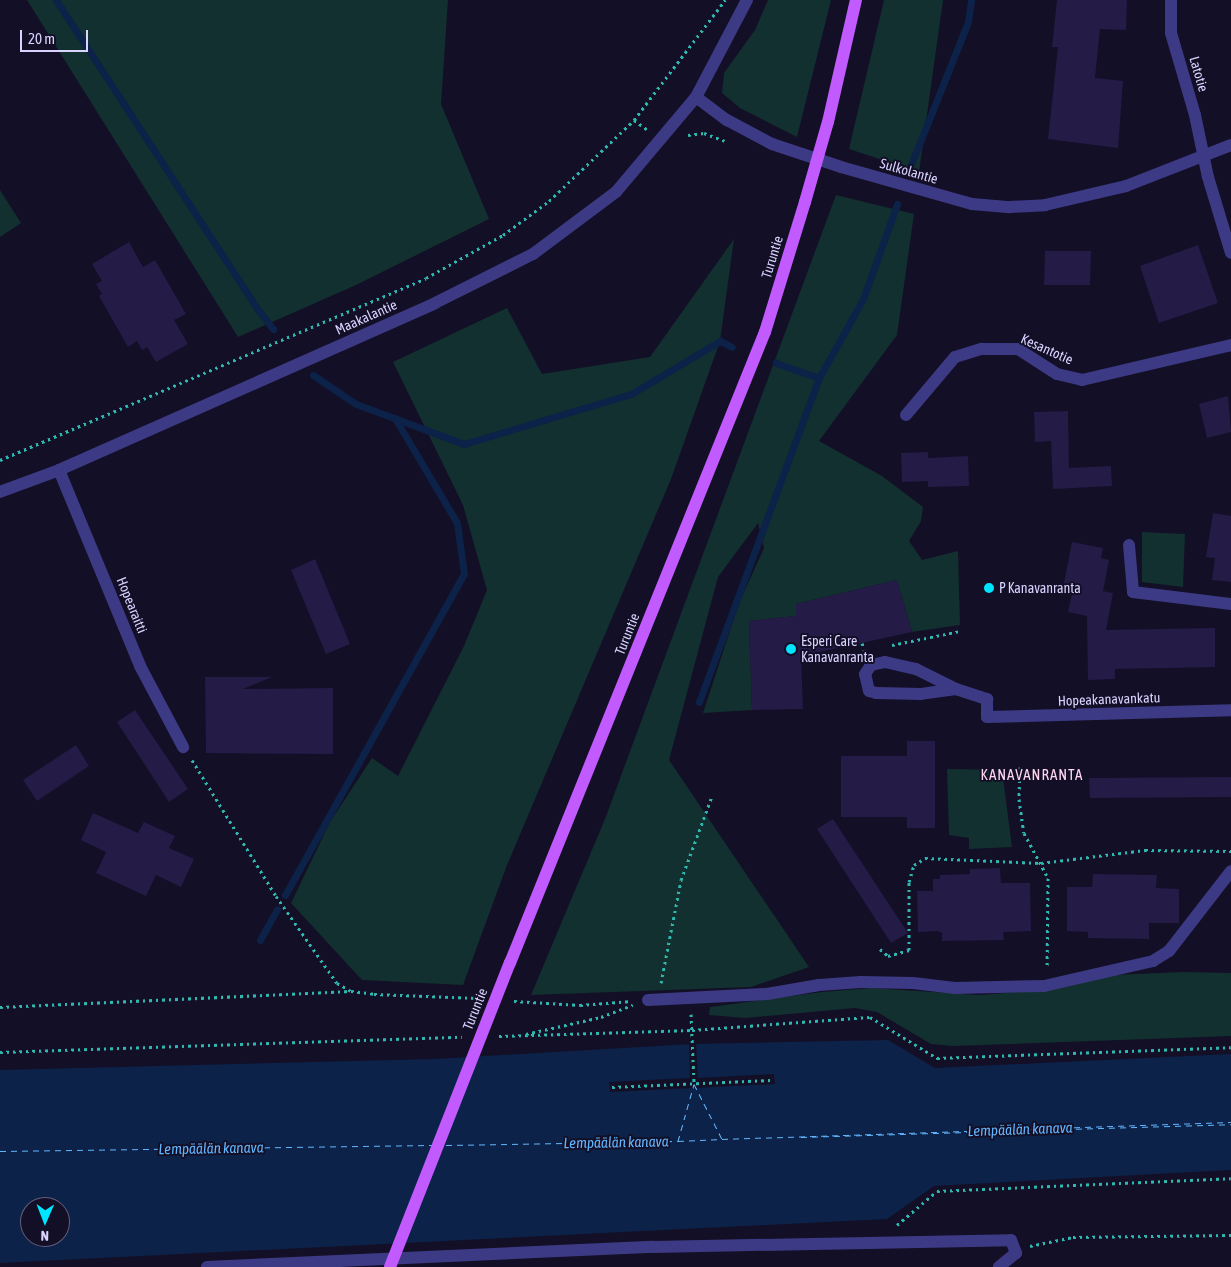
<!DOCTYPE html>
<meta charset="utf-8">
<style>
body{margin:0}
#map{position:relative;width:1231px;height:1267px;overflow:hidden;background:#130f26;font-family:"Asap Condensed",sans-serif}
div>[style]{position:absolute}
.green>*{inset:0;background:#12302f}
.water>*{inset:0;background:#0c2248}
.pier>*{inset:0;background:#130f26}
.stream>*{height:7px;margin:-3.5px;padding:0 3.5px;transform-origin:3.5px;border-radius:3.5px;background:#0c2248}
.ferry>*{height:1px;margin-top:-0.5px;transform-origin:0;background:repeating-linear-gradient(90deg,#62b6ff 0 6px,transparent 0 11px)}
.building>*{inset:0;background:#241b47}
.path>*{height:3px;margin-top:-1.5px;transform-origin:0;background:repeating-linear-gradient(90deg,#2fb8b0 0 2.5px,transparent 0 6.5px)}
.minor>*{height:12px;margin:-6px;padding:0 6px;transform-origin:6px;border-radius:6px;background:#3d3a85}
.major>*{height:12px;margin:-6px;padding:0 6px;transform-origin:6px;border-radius:6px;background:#c25bff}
.major-bridge>*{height:12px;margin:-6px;padding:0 6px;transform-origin:6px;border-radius:6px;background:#c25bff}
.dots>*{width:14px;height:14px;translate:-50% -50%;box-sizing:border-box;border:2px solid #130f26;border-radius:50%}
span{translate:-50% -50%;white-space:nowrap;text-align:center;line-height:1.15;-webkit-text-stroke:4px #130f26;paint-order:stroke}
.street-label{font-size:14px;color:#d9d4ff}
.poi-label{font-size:14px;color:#d9d4ff}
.left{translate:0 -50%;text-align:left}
.neighbourhood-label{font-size:15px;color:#ffd6f0;letter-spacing:1px}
.water-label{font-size:15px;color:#62b6ff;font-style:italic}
.north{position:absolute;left:20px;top:1197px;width:50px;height:50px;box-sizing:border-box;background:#130f26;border:1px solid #625e7d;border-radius:50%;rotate:181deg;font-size:14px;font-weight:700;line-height:20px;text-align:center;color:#d9d4ff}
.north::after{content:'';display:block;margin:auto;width:18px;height:22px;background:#00e5ff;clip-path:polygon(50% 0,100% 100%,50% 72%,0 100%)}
.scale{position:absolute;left:20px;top:30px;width:68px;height:22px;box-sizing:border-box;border:2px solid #d9d4ff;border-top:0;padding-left:6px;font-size:15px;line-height:18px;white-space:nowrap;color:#d9d4ff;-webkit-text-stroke:4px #130f26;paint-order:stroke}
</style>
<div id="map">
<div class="green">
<div style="clip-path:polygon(27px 0,448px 0,441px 104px,489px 219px,356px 285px,238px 337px)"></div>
<div style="clip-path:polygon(768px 0,831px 0,797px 137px,740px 108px,722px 93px,724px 73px,755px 30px)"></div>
<div style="clip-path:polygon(884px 0,943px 0,919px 172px,849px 149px)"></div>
<div style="clip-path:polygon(0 190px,21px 223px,0 237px)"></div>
<div style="clip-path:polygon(836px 195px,914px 214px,897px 335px,819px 441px,882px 476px,923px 507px,921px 521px,909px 541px,922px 560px,958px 551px,960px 625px,912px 632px,897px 580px,796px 604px,796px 616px,749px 621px,752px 710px,703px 713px,739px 603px,764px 548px,758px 523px,718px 577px,669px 760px,809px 967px,751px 987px,531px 995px,605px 819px)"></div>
<div style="clip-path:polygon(734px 239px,720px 341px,671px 479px,507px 865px,463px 985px,362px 980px,291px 903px,330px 822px,372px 758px,398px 776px,464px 646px,487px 590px,463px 505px,393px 362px,507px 308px,542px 374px,650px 357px)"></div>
<div style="clip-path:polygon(1142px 532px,1185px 534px,1183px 587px,1142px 582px)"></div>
<div style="clip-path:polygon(947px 769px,1002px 770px,1012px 847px,969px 849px,969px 838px,949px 835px)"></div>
<div style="clip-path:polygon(1183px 972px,1231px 973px,1231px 1036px,953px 1046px,931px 1044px,877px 1012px,855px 1008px,746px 1018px,709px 1015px,710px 1007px,822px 992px,871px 988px,979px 995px,1054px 989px,1113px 975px)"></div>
</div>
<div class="water">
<div style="clip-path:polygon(evenodd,888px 1040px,935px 1068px,1231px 1054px,1231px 1170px,934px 1186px,887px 1219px,0 1263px,0 1070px,435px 1059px,692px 1044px,888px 1040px,30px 1207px,60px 1207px,60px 1237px,30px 1237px,30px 1207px)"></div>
</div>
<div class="pier">
<div style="clip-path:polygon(689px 1042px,696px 1042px,698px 1078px,774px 1074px,775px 1084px,610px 1092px,609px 1082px,690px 1078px)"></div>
</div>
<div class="stream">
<div style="left:56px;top:0;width:371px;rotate:56.9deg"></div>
<div style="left:259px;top:311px;width:23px;rotate:52deg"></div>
<div style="left:910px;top:167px;width:156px;rotate:-68.2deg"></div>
<div style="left:968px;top:22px;width:22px;rotate:-82deg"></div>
<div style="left:313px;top:375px;width:52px;rotate:34deg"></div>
<div style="left:356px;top:404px;width:115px;rotate:20.3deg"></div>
<div style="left:464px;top:444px;width:174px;rotate:-16.7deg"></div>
<div style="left:631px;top:394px;width:104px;rotate:-30.8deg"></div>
<div style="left:720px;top:341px;width:13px;rotate:27deg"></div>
<div style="left:819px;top:378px;width:90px;rotate:-60.9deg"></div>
<div style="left:863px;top:299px;width:101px;rotate:-70.3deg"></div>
<div style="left:699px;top:702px;width:346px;rotate:-69.7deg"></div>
<div style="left:819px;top:378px;width:46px;rotate:-160.8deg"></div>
<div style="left:285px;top:895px;width:368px;rotate:-60.9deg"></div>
<div style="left:464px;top:574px;width:51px;rotate:-97.8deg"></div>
<div style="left:457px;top:523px;width:122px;rotate:-120.6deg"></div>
<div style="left:260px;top:940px;width:35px;rotate:-61deg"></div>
</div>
<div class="ferry">
<div style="left:694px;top:1084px;width:62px;rotate:63deg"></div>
<div style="left:722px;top:1139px;width:509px;rotate:-1.91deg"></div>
<div style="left:801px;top:1137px;width:430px;rotate:-1.7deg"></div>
<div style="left:678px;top:1141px;width:44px;rotate:-2.6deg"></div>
<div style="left:446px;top:1145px;width:232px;rotate:-1deg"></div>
<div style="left:678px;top:1141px;width:59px;rotate:-74.3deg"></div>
<div style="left:0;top:1151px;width:432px;rotate:-0.8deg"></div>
</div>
<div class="building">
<div style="clip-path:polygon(1057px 0,1127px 0,1126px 30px,1100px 29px,1095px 78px,1123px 81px,1118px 148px,1048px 139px,1058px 47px,1052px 47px)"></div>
<div style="clip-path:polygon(129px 242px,143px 267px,155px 260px,186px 314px,174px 320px,188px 344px,156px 362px,147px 347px,142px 350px,137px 341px,128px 347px,99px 296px,102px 294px,96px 284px,102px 281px,92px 264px)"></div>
<div style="clip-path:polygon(1198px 245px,1218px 303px,1159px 323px,1140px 266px)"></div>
<div style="clip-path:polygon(1045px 251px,1091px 251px,1090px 285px,1044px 285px)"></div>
<div style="clip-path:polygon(1228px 396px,1231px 432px,1207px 438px,1199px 404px)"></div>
<div style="clip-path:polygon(1068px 411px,1069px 468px,1111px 466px,1112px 486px,1053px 489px,1051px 441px,1035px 442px,1034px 412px)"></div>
<div style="clip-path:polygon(928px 452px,928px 458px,968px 456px,969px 486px,928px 487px,928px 481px,902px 482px,901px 453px)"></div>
<div style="clip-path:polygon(1213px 513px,1231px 516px,1231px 582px,1212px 580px,1215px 558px,1206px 557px)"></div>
<div style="clip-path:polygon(1072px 542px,1103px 548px,1101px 558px,1109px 560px,1103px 591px,1113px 593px,1106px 630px,1215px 628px,1215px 667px,1115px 669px,1115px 679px,1088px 680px,1087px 616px,1068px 612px,1073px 589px,1063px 588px)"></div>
<div style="clip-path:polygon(315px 559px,350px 644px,326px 654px,291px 570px)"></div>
<div style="clip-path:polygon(897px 580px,912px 632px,801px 656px,803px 709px,752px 710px,749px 621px,796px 616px,796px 604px)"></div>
<div style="clip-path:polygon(205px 677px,272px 677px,243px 689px,333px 688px,333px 754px,206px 753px)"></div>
<div style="clip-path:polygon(135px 710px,188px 789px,169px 802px,117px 722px)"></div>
<div style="clip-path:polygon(907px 741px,935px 741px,935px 828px,907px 828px,907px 817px,841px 817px,841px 756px,907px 756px)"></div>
<div style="clip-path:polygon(76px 745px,89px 766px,37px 801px,23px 780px)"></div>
<div style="clip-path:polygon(1231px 777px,1231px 797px,1090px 798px,1089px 778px)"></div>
<div style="clip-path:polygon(93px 813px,138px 833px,144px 822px,175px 836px,169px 848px,194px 859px,181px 887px,156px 875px,146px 896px,96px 873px,106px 852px,81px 840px)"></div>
<div style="clip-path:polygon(833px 819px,908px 933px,891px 943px,817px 829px)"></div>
<div style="clip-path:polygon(1000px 868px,1001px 883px,1030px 883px,1031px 931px,1003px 932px,1004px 940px,942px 941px,942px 933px,937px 931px,918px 932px,917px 891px,933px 891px,933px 879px,940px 879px,940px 875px,970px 874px,970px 869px)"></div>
<div style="clip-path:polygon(1093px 874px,1157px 875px,1156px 888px,1179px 889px,1179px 923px,1149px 923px,1149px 939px,1088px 938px,1088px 932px,1067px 931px,1067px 887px,1092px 887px)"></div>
</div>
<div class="path">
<div style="left:634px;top:120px;width:17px;rotate:36deg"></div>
<div style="left:688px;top:135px;width:16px;rotate:-7deg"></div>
<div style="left:704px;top:133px;width:25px;rotate:21deg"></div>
<div style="left:0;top:460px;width:463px;rotate:-23.1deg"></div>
<div style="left:426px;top:278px;width:88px;rotate:-29.2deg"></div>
<div style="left:503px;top:235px;width:57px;rotate:-36.5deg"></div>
<div style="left:549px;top:201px;width:117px;rotate:-43.6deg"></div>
<div style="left:634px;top:120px;width:151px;rotate:-52.8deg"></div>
<div style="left:862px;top:643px;width:7px;rotate:74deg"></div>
<div style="left:892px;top:645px;width:69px;rotate:-11.6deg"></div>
<div style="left:192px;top:760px;width:160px;rotate:58.3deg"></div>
<div style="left:276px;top:896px;width:106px;rotate:55deg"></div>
<div style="left:337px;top:983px;width:16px;rotate:30deg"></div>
<div style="left:351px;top:991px;width:23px;rotate:7deg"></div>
<div style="left:374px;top:994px;width:103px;rotate:2.2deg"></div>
<div style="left:1020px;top:767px;width:32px;rotate:92deg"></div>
<div style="left:1019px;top:799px;width:34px;rotate:82deg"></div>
<div style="left:1024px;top:833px;width:51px;rotate:61.9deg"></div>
<div style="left:1048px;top:878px;width:89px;rotate:90.6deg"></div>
<div style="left:880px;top:949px;width:11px;rotate:41deg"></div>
<div style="left:888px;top:956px;width:22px;rotate:-16deg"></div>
<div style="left:909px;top:950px;width:68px;rotate:-90deg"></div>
<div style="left:909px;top:882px;width:18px;rotate:-74deg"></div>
<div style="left:914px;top:865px;width:13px;rotate:-32deg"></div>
<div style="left:925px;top:858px;width:116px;rotate:2.5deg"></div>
<div style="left:1041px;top:863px;width:105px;rotate:-7.1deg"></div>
<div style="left:1145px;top:850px;width:86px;rotate:0.7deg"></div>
<div style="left:661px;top:983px;width:105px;rotate:-79deg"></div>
<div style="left:681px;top:880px;width:90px;rotate:-69.7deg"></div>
<div style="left:514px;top:1001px;width:66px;rotate:3.5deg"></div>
<div style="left:580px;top:1005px;width:52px;rotate:-4.4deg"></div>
<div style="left:0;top:1007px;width:351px;rotate:-2.6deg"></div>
<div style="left:691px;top:1014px;width:70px;rotate:87.5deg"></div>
<div style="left:526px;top:1034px;width:77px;rotate:-12.8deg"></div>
<div style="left:601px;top:1017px;width:34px;rotate:-21deg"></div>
<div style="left:499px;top:1036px;width:193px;rotate:-1.8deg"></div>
<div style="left:692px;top:1030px;width:178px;rotate:-4.2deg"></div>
<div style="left:870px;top:1017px;width:79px;rotate:31.5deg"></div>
<div style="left:937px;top:1058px;width:294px;rotate:-2.1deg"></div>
<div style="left:0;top:1052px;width:462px;rotate:-1.9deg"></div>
<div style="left:612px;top:1087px;width:159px;rotate:-2.5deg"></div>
<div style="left:897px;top:1225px;width:52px;rotate:-40.4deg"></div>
<div style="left:937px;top:1191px;width:294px;rotate:-2.5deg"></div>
<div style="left:1030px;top:1246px;width:44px;rotate:-11.8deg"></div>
<div style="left:1073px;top:1237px;width:158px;rotate:-0.7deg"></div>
</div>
<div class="minor">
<div style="left:747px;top:0;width:110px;rotate:117.7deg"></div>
<div style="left:696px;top:97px;width:39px;rotate:37deg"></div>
<div style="left:727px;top:120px;width:51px;rotate:28.1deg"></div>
<div style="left:772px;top:144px;width:73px;rotate:18.4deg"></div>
<div style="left:841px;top:167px;width:136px;rotate:15.8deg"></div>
<div style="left:972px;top:204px;width:38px;rotate:5deg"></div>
<div style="left:1010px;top:207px;width:35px;rotate:-3deg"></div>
<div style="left:1045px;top:205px;width:83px;rotate:-13.2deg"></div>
<div style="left:1126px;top:186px;width:113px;rotate:-21.3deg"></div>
<div style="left:1171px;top:0;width:33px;rotate:90deg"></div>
<div style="left:1171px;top:33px;width:85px;rotate:73.7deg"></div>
<div style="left:1195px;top:115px;width:63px;rotate:78.2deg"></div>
<div style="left:1208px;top:177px;width:79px;rotate:73.2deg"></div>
<div style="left:906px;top:415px;width:76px;rotate:-49.8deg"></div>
<div style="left:955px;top:357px;width:28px;rotate:-17deg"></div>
<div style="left:982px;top:349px;width:36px"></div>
<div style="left:1018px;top:349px;width:46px;rotate:32.7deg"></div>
<div style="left:1057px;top:374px;width:26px;rotate:13deg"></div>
<div style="left:1082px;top:380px;width:153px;rotate:-13.2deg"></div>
<div style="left:59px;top:470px;width:212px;rotate:67.5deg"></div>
<div style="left:140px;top:666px;width:92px;rotate:62deg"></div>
<div style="left:0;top:492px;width:63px;rotate:-20.4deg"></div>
<div style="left:59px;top:470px;width:411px;rotate:-23.9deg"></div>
<div style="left:435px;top:303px;width:110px;rotate:-26.6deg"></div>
<div style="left:533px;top:254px;width:104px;rotate:-36.8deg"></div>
<div style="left:616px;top:192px;width:124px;rotate:-49.9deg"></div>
<div style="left:1129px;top:545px;width:47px;rotate:85.1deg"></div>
<div style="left:1133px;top:592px;width:99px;rotate:7deg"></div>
<div style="left:956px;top:689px;width:35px;rotate:172deg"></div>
<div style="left:921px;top:694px;width:45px;rotate:-178.7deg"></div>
<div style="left:876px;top:693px;width:7px;rotate:-164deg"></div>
<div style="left:869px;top:691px;width:17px;rotate:-103deg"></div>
<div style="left:865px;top:674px;width:11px;rotate:-56deg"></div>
<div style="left:871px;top:665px;width:14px;rotate:-12deg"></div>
<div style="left:885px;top:662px;width:32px;rotate:13deg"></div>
<div style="left:916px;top:669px;width:45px;rotate:26.6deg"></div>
<div style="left:956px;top:689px;width:33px;rotate:18deg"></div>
<div style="left:987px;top:699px;width:18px;rotate:90deg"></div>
<div style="left:987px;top:717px;width:244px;rotate:-1.6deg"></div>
<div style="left:648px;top:1000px;width:119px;rotate:-2.9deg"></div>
<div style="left:767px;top:994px;width:53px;rotate:-9.8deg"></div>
<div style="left:819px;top:985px;width:42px;rotate:-4.1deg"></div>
<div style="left:861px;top:982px;width:52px;rotate:1.1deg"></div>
<div style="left:913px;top:983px;width:42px;rotate:6.8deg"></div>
<div style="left:955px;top:988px;width:89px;rotate:-1.3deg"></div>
<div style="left:1044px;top:986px;width:112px;rotate:-12.9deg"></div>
<div style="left:1153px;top:961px;width:19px;rotate:-32deg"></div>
<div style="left:1169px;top:951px;width:101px;rotate:-52.2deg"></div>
<div style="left:207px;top:1267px;width:446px;rotate:-2.6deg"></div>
<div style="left:653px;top:1247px;width:358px;rotate:-1.1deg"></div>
<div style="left:1011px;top:1240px;width:14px;rotate:69deg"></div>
<div style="left:1016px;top:1253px;width:22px;rotate:141deg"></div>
</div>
<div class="major">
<div style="left:828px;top:122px;width:125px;rotate:-77.1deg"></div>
<div style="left:510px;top:963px;width:681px;rotate:-68deg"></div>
<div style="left:765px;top:332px;width:136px;rotate:-72.9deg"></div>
</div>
<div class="major-bridge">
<div style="left:805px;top:202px;width:83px;rotate:-74deg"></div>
<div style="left:390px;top:1267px;width:327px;rotate:-68.5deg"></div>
</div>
<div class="dots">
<div style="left:989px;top:588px;background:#00e5ff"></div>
<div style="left:791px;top:649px;background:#00e5ff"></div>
</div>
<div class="street-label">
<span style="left:1199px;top:74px;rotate:74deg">Latotie</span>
<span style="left:909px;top:171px;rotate:16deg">Sulkolantie</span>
<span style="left:772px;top:257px;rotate:-73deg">Turuntie</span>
<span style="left:366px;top:317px;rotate:-24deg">Maakalantie</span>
<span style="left:1047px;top:349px;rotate:24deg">Kesantotie</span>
<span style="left:132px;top:605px;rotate:68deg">Hopearaitti</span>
<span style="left:627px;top:634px;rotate:-68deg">Turuntie</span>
<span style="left:1109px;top:699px;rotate:-2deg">Hopeakanavankatu</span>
<span style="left:475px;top:1009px;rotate:-68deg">Turuntie</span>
</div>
<div class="poi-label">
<span class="left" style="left:999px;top:588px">P Kanavanranta</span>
<span class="left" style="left:801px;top:649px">Esperi Care<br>Kanavanranta</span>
</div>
<div class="neighbourhood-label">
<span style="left:1032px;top:775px">KANAVANRANTA</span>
</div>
<div class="water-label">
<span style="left:1020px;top:1129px;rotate:-2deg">Lempäälän kanava</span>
<span style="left:616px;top:1142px;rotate:-1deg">Lempäälän kanava</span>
<span style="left:211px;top:1148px;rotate:-1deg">Lempäälän kanava</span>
</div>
<div class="north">N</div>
<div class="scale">20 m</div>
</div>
